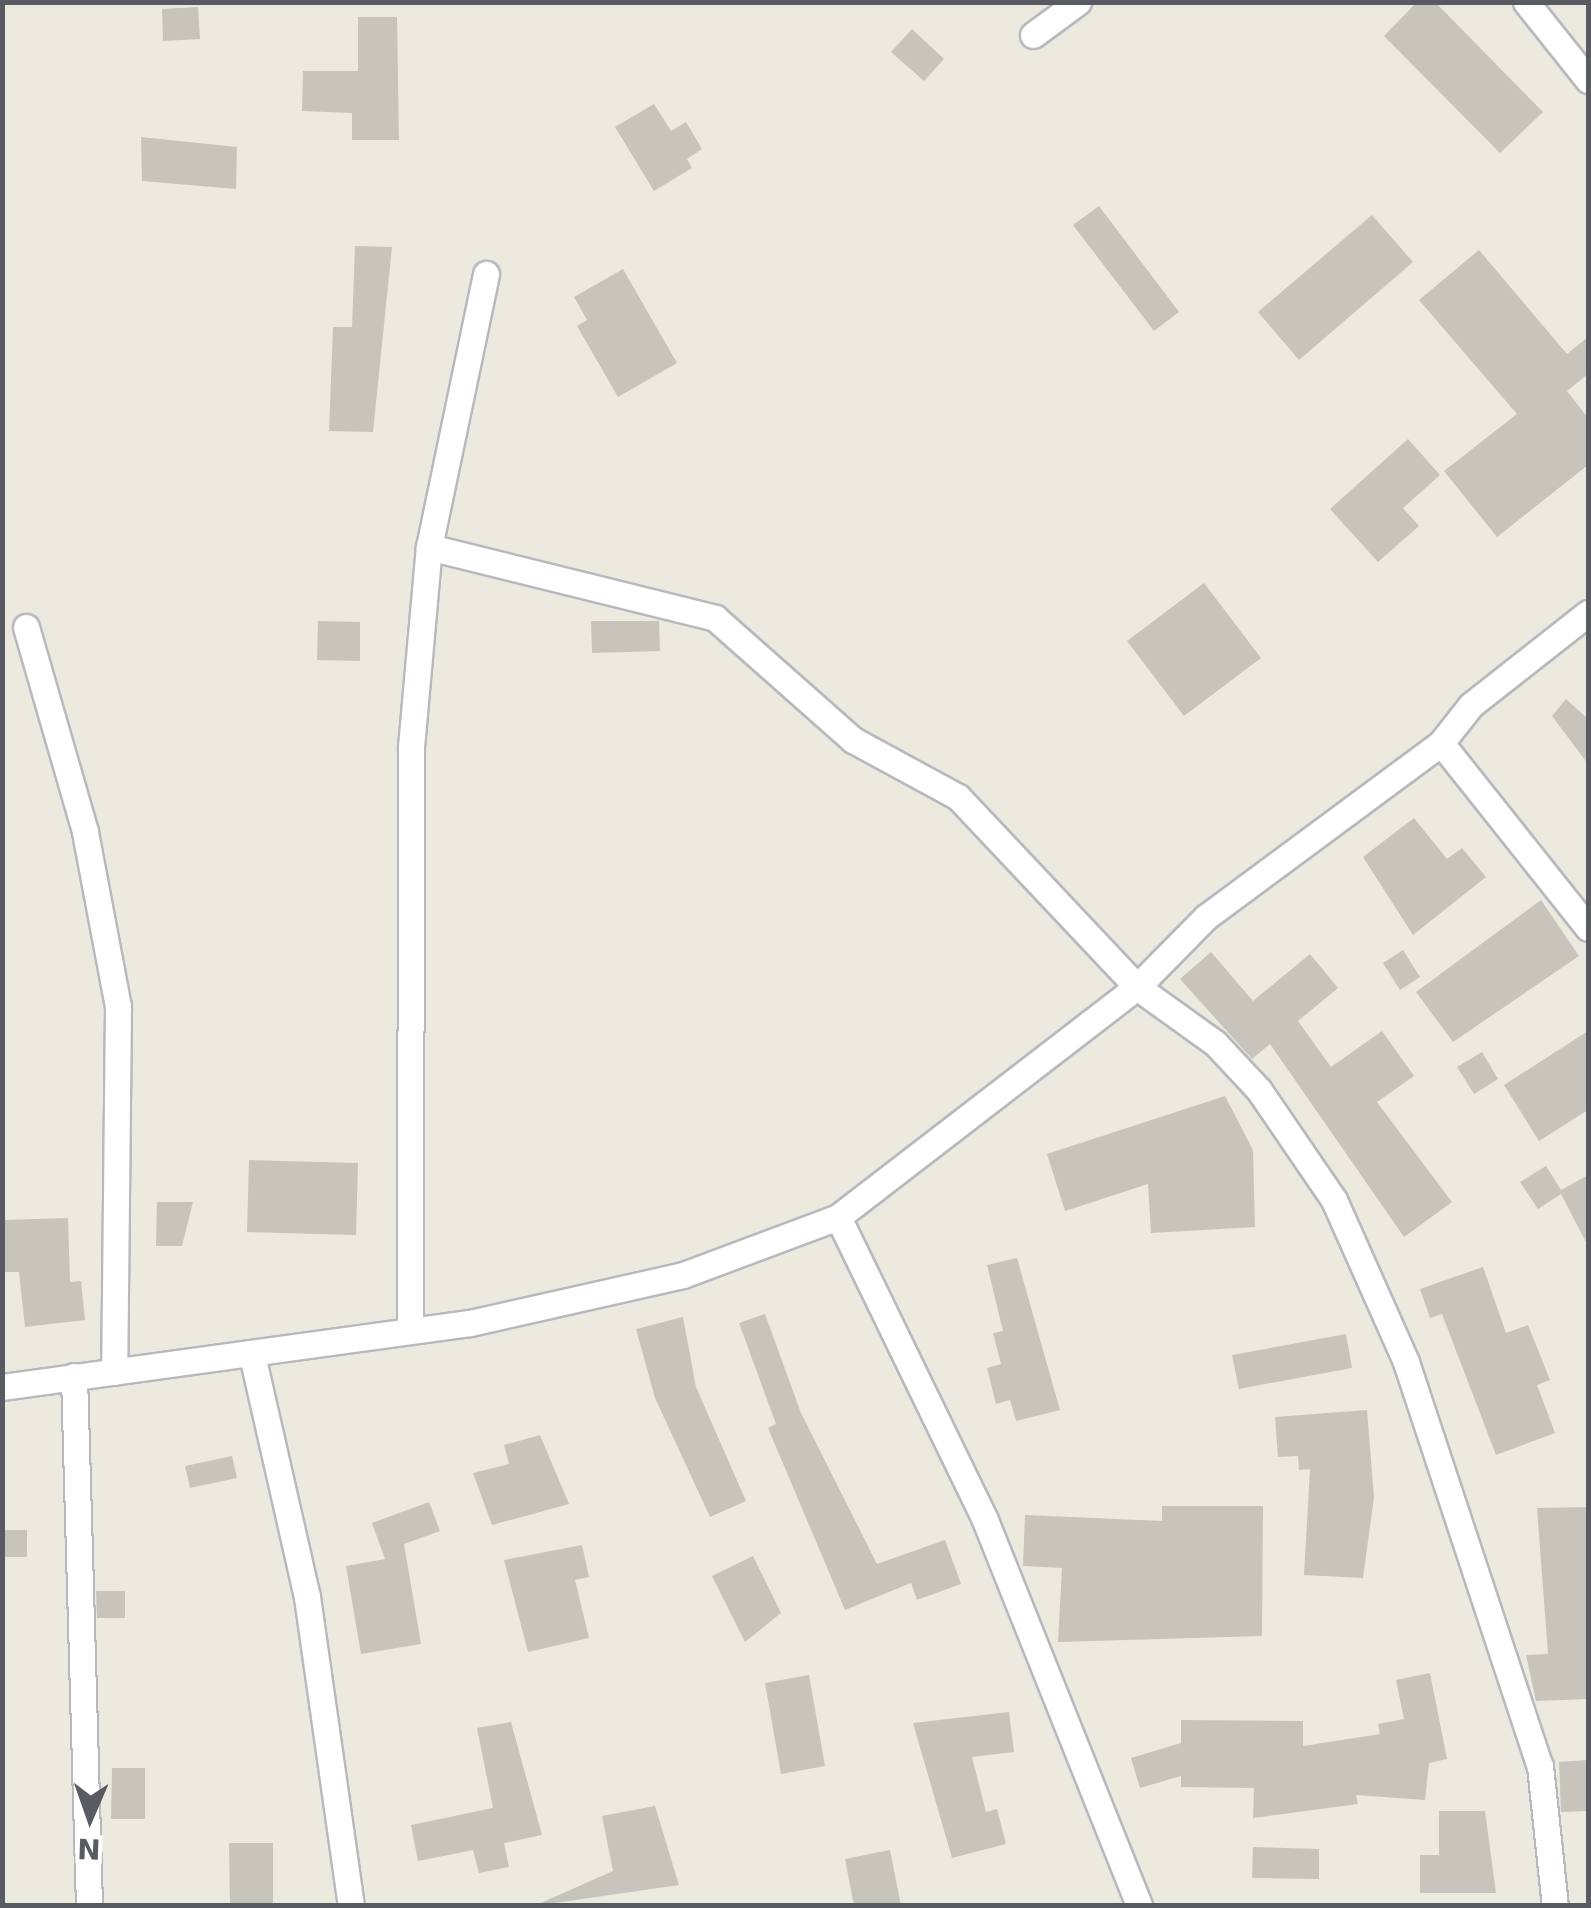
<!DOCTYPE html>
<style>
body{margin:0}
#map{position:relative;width:1591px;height:1908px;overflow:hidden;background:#eceade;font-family:"DejaVu Sans",sans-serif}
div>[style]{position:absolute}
.building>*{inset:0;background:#c7c4bc}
.roads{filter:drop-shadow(2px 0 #b7b9bf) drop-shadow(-2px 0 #b7b9bf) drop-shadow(0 2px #b7b9bf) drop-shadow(0 -2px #b7b9bf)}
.minor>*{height:25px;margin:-12.5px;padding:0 12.5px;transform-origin:12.5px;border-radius:12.5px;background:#fff}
span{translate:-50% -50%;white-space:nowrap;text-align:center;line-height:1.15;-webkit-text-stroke:8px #fff;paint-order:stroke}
.frame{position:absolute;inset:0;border:5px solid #585b61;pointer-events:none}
.north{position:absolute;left:40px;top:1768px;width:100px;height:100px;-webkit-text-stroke:8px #fff;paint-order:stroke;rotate:182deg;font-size:28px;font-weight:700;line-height:40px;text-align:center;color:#585b61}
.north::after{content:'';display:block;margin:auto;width:35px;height:45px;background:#585b61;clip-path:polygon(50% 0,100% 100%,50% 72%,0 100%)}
</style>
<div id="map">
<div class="building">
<div style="clip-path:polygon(1417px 2px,1435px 2px,1543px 112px,1500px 153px,1384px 36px)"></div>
<div style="clip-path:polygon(198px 7px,200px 39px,163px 41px,162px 9px)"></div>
<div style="clip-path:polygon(358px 17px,397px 17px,399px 140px,352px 140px,352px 113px,302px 111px,303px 71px,358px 71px)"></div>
<div style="clip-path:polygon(912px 29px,944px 59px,924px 81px,891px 52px)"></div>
<div style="clip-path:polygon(654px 104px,671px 131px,686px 122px,702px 149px,687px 159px,692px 168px,654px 191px,615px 127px)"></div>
<div style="clip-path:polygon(141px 137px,237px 147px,236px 189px,142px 181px)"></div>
<div style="clip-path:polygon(1099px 206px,1179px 312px,1154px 331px,1073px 225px)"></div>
<div style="clip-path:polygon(1372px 215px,1413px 262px,1299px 360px,1258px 312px)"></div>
<div style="clip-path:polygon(355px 246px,392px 247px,373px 432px,329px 431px,333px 327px,352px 327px)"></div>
<div style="clip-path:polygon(1479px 250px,1567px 354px,1588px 337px,1588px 374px,1567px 391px,1588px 418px,1588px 465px,1497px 537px,1444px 471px,1517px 414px,1419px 300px)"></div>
<div style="clip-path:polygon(623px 269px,677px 363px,618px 397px,577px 326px,587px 320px,574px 297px)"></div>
<div style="clip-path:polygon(1408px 439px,1440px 475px,1403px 508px,1419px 526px,1378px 562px,1330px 509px)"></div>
<div style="clip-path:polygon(1204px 583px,1261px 658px,1184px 716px,1127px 641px)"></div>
<div style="clip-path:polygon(318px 621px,360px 622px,360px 661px,317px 660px)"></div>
<div style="clip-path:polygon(591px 621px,659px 621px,660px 651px,592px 653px)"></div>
<div style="clip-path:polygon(1566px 699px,1588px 719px,1588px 764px,1552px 716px)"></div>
<div style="clip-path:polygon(1414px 818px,1447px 859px,1462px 848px,1486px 877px,1413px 935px,1363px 857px)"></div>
<div style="clip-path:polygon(1541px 900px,1579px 956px,1453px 1042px,1416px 992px)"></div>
<div style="clip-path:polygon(1403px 950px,1420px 977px,1400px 990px,1383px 963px)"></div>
<div style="clip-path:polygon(1211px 952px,1253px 1001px,1310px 954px,1338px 988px,1298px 1021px,1331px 1067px,1382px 1031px,1414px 1076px,1377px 1102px,1452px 1202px,1404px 1237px,1270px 1044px,1252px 1059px,1180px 979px)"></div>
<div style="clip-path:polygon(1588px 1031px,1588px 1110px,1539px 1141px,1504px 1085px)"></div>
<div style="clip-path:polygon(1482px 1052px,1498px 1079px,1474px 1094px,1457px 1067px)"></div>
<div style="clip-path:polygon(1225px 1096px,1253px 1150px,1255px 1227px,1151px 1233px,1148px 1184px,1065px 1211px,1047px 1154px)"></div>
<div style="clip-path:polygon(249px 1160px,358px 1163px,356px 1235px,247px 1232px)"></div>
<div style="clip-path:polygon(1546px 1166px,1561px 1190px,1588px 1175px,1588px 1246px,1561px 1194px,1538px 1209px,1520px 1182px)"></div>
<div style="clip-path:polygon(157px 1202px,193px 1202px,182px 1246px,156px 1246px)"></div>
<div style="clip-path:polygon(68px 1218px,70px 1282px,81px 1281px,85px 1320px,25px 1327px,19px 1272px,2px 1272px,2px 1220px)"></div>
<div style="clip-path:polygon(1017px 1258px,1060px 1410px,1016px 1421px,1010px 1400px,996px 1404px,987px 1368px,1001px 1364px,993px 1333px,1003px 1331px,987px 1265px)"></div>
<div style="clip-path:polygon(1483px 1267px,1506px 1333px,1528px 1325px,1550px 1380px,1537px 1385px,1555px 1433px,1496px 1455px,1442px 1314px,1430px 1318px,1420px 1289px)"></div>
<div style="clip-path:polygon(765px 1314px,801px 1413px,877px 1564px,945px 1540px,961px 1584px,917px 1600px,911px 1583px,845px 1610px,768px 1428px,776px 1424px,739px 1323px)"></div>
<div style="clip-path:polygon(683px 1317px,696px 1387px,746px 1501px,710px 1517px,655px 1398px,636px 1329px)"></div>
<div style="clip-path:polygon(1346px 1334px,1352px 1368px,1239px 1389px,1232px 1355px)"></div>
<div style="clip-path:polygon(1367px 1410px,1374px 1497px,1363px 1578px,1304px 1575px,1310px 1469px,1299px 1470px,1298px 1456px,1278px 1457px,1275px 1417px)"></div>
<div style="clip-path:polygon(540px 1435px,569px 1504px,492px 1525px,473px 1473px,509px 1464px,504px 1445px)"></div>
<div style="clip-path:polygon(232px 1456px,237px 1478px,190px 1488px,185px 1466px)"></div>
<div style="clip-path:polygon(429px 1502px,440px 1531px,404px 1544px,421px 1644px,361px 1654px,346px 1566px,385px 1559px,372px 1523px)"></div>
<div style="clip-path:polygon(1162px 1506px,1263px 1506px,1262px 1636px,1058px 1642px,1062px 1568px,1023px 1566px,1025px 1515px,1162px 1521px)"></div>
<div style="clip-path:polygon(1588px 1507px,1588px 1699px,1536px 1701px,1526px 1655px,1548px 1654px,1537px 1508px)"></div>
<div style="clip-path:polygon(2px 1530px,27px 1530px,27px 1557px,2px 1557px)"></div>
<div style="clip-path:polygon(582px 1545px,589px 1577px,575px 1580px,589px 1638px,528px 1652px,504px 1560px)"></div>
<div style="clip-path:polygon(753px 1556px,781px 1613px,745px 1642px,712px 1576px)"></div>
<div style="clip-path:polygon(96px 1591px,125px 1591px,125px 1618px,97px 1618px)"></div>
<div style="clip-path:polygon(1430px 1673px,1447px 1759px,1429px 1763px,1425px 1800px,1356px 1795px,1358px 1804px,1253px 1818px,1254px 1788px,1181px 1787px,1181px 1776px,1140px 1788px,1131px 1758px,1181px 1743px,1181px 1720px,1303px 1721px,1303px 1746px,1380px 1734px,1378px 1724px,1404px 1719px,1396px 1680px)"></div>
<div style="clip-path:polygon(809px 1675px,825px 1766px,781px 1774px,765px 1683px)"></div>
<div style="clip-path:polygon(1009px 1712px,1014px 1752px,972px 1757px,986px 1812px,997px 1809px,1006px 1844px,952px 1858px,913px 1723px)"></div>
<div style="clip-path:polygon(511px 1722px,542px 1835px,504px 1843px,509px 1867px,479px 1873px,473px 1850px,418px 1861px,411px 1825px,493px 1808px,477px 1728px)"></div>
<div style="clip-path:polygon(1588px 1760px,1588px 1811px,1561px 1812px,1559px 1762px)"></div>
<div style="clip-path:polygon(112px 1768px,145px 1768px,145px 1819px,111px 1819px)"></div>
<div style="clip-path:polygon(655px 1806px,679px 1885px,534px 1906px,613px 1871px,602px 1816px)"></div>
<div style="clip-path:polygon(1439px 1811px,1485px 1811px,1496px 1893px,1420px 1893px,1420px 1855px,1439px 1855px)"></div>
<div style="clip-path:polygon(229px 1843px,273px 1843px,273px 1906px,230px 1906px)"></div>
<div style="clip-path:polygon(1253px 1847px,1319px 1849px,1319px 1879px,1252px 1878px)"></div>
<div style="clip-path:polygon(890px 1850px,901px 1906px,854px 1906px,845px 1859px)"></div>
</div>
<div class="roads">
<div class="minor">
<div style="left:1526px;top:2px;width:100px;rotate:51.5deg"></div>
<div style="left:1033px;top:35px;width:56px;rotate:-36.3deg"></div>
<div style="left:429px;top:547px;width:295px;rotate:13.9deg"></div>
<div style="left:715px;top:618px;width:184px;rotate:41.5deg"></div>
<div style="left:853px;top:740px;width:119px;rotate:28.5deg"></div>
<div style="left:958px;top:797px;width:261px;rotate:46.7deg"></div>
<div style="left:1137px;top:987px;width:96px;rotate:35.7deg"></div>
<div style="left:1215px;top:1043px;width:64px;rotate:46.9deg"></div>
<div style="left:1259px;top:1090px;width:133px;rotate:55.7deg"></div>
<div style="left:1334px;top:1200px;width:177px;rotate:66deg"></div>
<div style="left:1406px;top:1362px;width:426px;rotate:71.7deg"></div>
<div style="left:1540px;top:1766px;width:141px;rotate:83.9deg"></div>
<div style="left:26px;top:627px;width:213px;rotate:73.9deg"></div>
<div style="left:85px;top:832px;width:177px;rotate:79.3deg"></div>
<div style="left:118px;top:1006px;width:366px;rotate:90.6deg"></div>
<div style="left:1441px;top:743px;width:48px;rotate:-51.7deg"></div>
<div style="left:1471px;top:705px;width:149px;rotate:-38.2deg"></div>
<div style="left:838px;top:1217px;width:337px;rotate:64.1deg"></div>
<div style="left:985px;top:1520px;width:416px;rotate:68.2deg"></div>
<div style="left:410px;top:1331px;width:584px;rotate:-89.9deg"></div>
<div style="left:411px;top:747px;width:201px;rotate:-84.9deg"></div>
<div style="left:429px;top:547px;width:279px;rotate:-78.2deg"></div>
<div style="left:252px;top:1355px;width:248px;rotate:77.2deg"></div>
<div style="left:307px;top:1597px;width:312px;rotate:81.9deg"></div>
<div style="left:74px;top:1376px;width:530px;rotate:88.38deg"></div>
<div style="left:2px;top:1387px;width:472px;rotate:-7.8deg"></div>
<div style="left:470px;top:1323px;width:218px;rotate:-12.7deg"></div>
<div style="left:683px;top:1275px;width:165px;rotate:-20.5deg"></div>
<div style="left:838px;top:1217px;width:377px;rotate:-37.6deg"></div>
<div style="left:1137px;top:987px;width:98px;rotate:-45.4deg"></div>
<div style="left:1206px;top:917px;width:292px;rotate:-36.5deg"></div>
<div style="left:1441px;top:743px;width:236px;rotate:51.5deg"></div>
</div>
</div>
<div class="frame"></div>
<div class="north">N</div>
</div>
